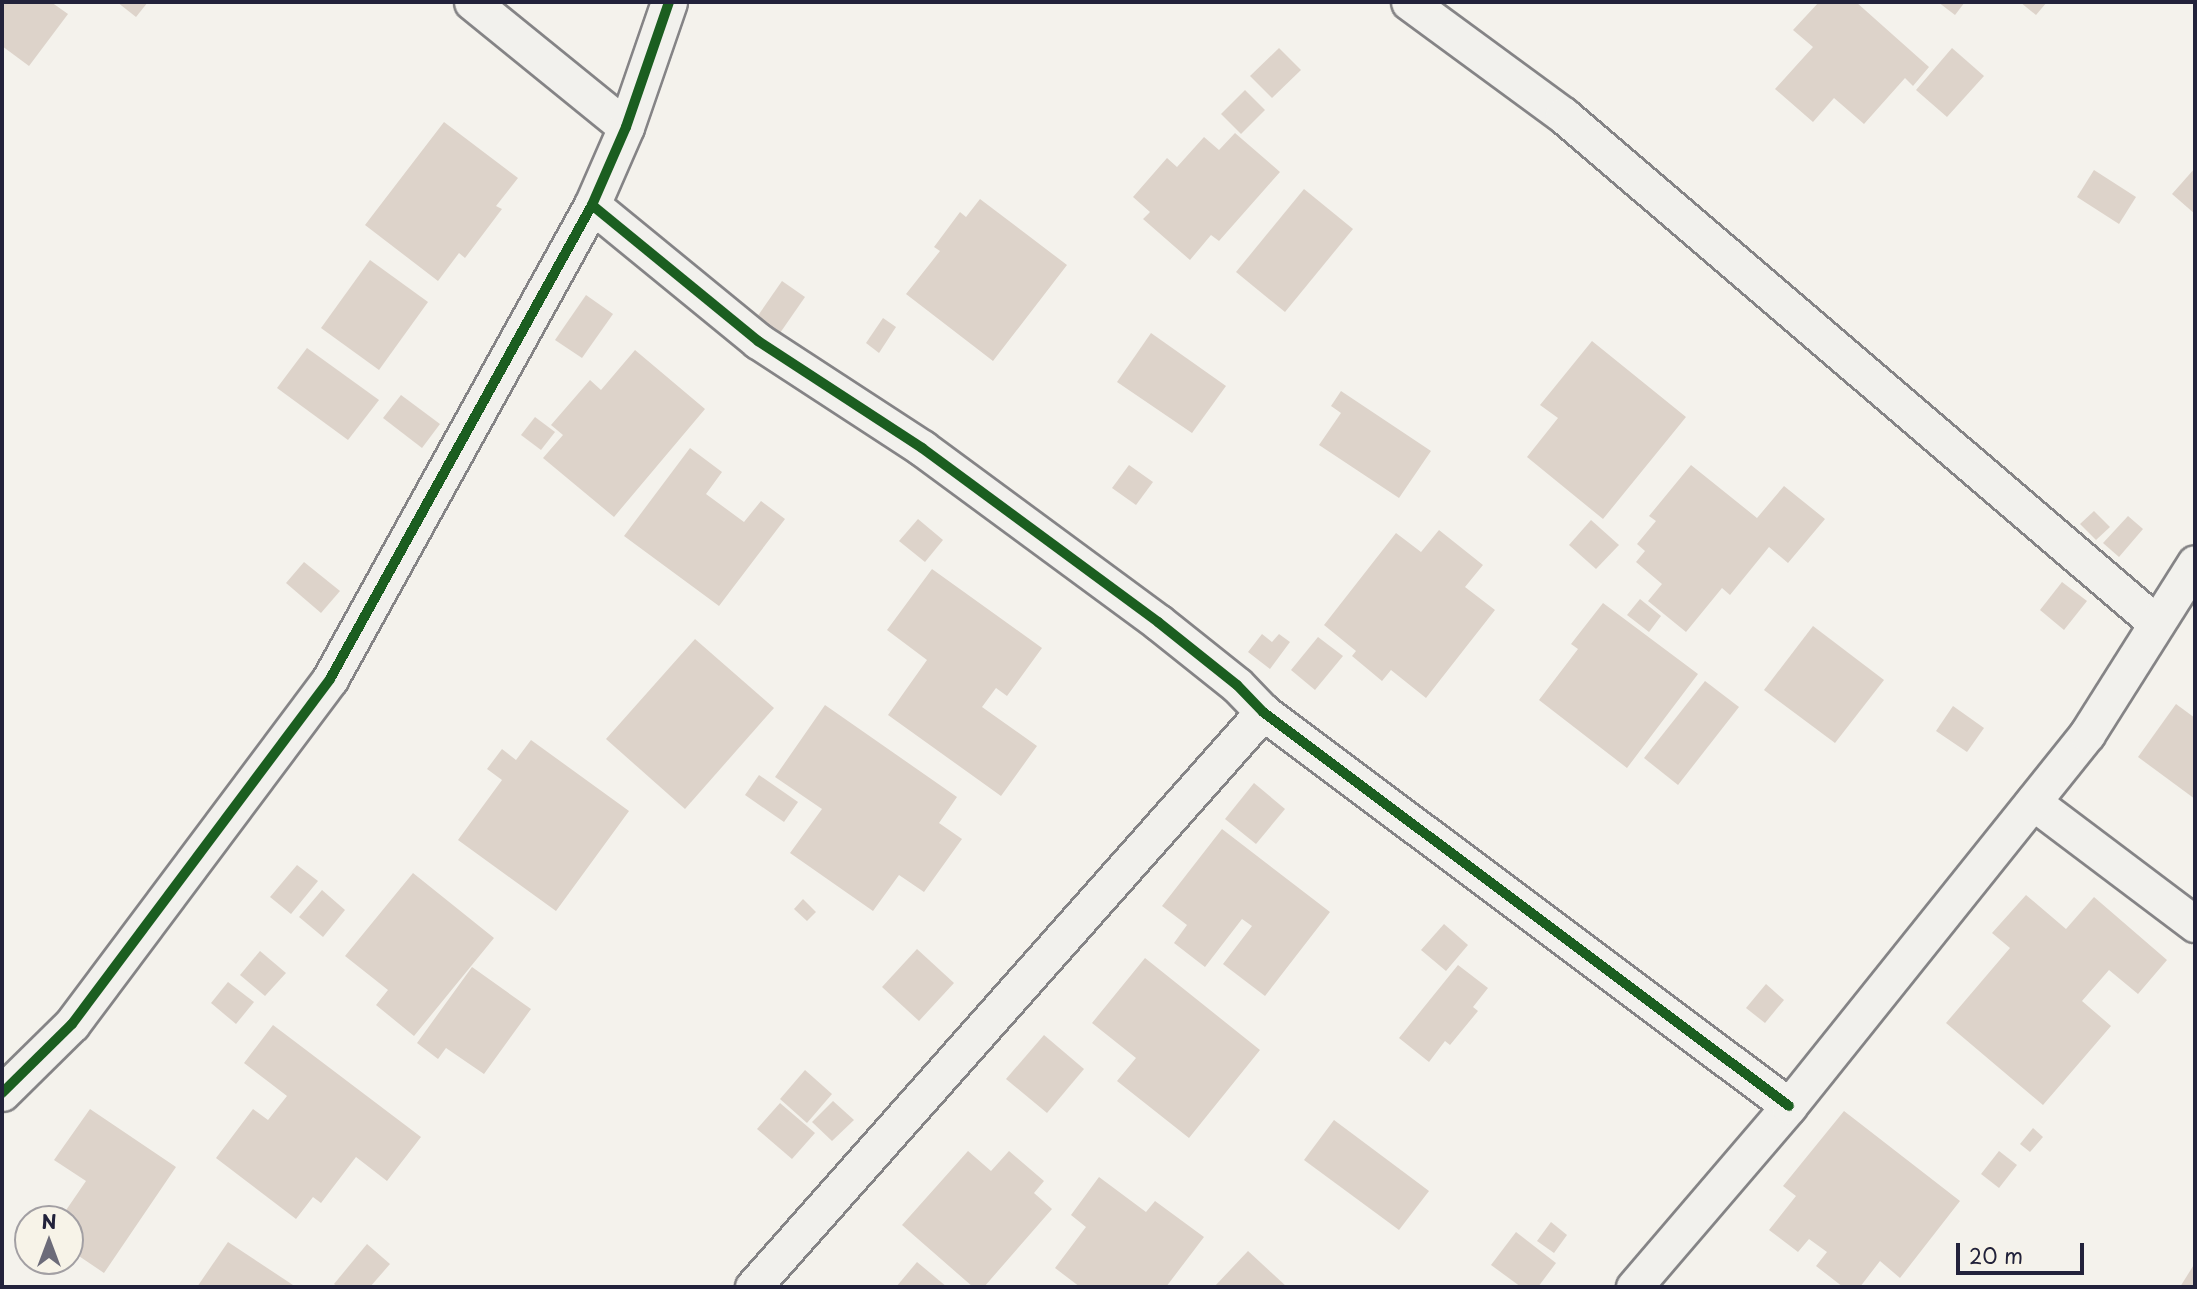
<!DOCTYPE html>
<style>
body{margin:0}
#map{position:relative;width:2197px;height:1289px;overflow:hidden;background:#f4f2ec;font-family:"Playpen Sans",sans-serif}
div>[style]{position:absolute}
.building>*{inset:0;background:#ddd3ca}
.roads{filter:drop-shadow(2px 0 #858486) drop-shadow(-2px 0 #858486) drop-shadow(0 2px #858486) drop-shadow(0 -2px #858486)}
.minor>*{height:35px;margin:-17.5px;padding:0 17.5px;transform-origin:17.5px;border-radius:17.5px;background:#f2f1ed}
.cycleway>*{height:10px;margin:-5px;padding:0 5px;transform-origin:5px;border-radius:5px;background:#1b5e20}
span{translate:-50% -50%;white-space:nowrap;text-align:center;line-height:1.15;-webkit-text-stroke:5px #f7f3e8;paint-order:stroke}
.frame{position:absolute;inset:0;border:4px solid #22223b;pointer-events:none}
.north{position:absolute;left:14px;top:1205px;width:70px;height:70px;box-sizing:border-box;background:#f7f3e8;border:2px solid #a29fa3;border-radius:50%;rotate:0deg;font-size:19px;font-weight:700;line-height:28px;text-align:center;color:#22223b}
.north::after{content:'';display:block;margin:auto;width:24px;height:32px;background:#6c6b79;clip-path:polygon(50% 0,100% 100%,50% 72%,0 100%)}
.scale{position:absolute;left:1956px;top:1243px;width:128px;height:32px;box-sizing:border-box;border:4px solid #22223b;border-top:0;padding-left:9px;font-size:21px;line-height:24px;white-space:nowrap;color:#22223b;-webkit-text-stroke:5px #f7f3e8;paint-order:stroke}
</style>
<div id="map">
<div class="building">
<div style="clip-path:polygon(2px 2px,51px 2px,68px 14px,29px 66px,2px 46px)"></div>
<div style="clip-path:polygon(117px 2px,148px 2px,136px 17px)"></div>
<div style="clip-path:polygon(1819px 2px,1856px 2px,1929px 67px,1913px 86px,1905px 78px,1864px 124px,1834px 98px,1813px 122px,1775px 89px,1813px 47px,1793px 30px)"></div>
<div style="clip-path:polygon(1938px 2px,1965px 2px,1955px 15px)"></div>
<div style="clip-path:polygon(2020px 2px,2047px 2px,2036px 15px)"></div>
<div style="clip-path:polygon(1279px 48px,1301px 70px,1272px 98px,1250px 76px)"></div>
<div style="clip-path:polygon(1952px 48px,1984px 76px,1947px 117px,1916px 90px)"></div>
<div style="clip-path:polygon(1245px 90px,1265px 110px,1241px 134px,1221px 114px)"></div>
<div style="clip-path:polygon(444px 122px,518px 178px,496px 206px,502px 209px,465px 258px,459px 253px,438px 281px,365px 225px)"></div>
<div style="clip-path:polygon(1235px 133px,1280px 172px,1219px 241px,1211px 235px,1190px 260px,1143px 219px,1150px 212px,1133px 197px,1167px 158px,1177px 167px,1204px 137px,1219px 150px)"></div>
<div style="clip-path:polygon(2195px 168px,2195px 214px,2172px 194px)"></div>
<div style="clip-path:polygon(2094px 170px,2136px 197px,2119px 224px,2077px 197px)"></div>
<div style="clip-path:polygon(1304px 189px,1353px 229px,1285px 312px,1236px 272px)"></div>
<div style="clip-path:polygon(980px 199px,1067px 265px,993px 361px,906px 294px,940px 251px,934px 247px,960px 212px,966px 217px)"></div>
<div style="clip-path:polygon(370px 260px,428px 302px,379px 370px,321px 328px)"></div>
<div style="clip-path:polygon(782px 281px,805px 297px,780px 333px,757px 317px)"></div>
<div style="clip-path:polygon(586px 295px,613px 314px,582px 358px,555px 340px)"></div>
<div style="clip-path:polygon(883px 318px,896px 327px,879px 353px,866px 343px)"></div>
<div style="clip-path:polygon(1151px 333px,1226px 386px,1192px 433px,1117px 382px)"></div>
<div style="clip-path:polygon(1592px 341px,1686px 417px,1603px 519px,1527px 457px,1558px 418px,1540px 405px)"></div>
<div style="clip-path:polygon(307px 348px,379px 400px,348px 440px,277px 388px)"></div>
<div style="clip-path:polygon(635px 350px,705px 409px,614px 517px,543px 458px,563px 435px,551px 425px,590px 380px,601px 390px)"></div>
<div style="clip-path:polygon(1341px 391px,1431px 451px,1399px 498px,1319px 445px,1341px 413px,1331px 406px)"></div>
<div style="clip-path:polygon(401px 395px,440px 424px,422px 448px,383px 418px)"></div>
<div style="clip-path:polygon(535px 417px,555px 432px,541px 450px,521px 435px)"></div>
<div style="clip-path:polygon(690px 448px,722px 472px,706px 494px,744px 522px,761px 501px,785px 519px,719px 606px,624px 536px)"></div>
<div style="clip-path:polygon(1129px 465px,1153px 482px,1136px 505px,1112px 488px)"></div>
<div style="clip-path:polygon(1691px 465px,1757px 518px,1784px 486px,1825px 519px,1788px 563px,1769px 547px,1730px 595px,1722px 588px,1686px 632px,1648px 601px,1662px 584px,1636px 562px,1645px 551px,1637px 544px,1656px 521px,1649px 516px)"></div>
<div style="clip-path:polygon(2094px 511px,2110px 527px,2096px 540px,2080px 524px)"></div>
<div style="clip-path:polygon(2128px 516px,2143px 529px,2119px 557px,2103px 543px)"></div>
<div style="clip-path:polygon(918px 519px,943px 540px,925px 562px,899px 541px)"></div>
<div style="clip-path:polygon(1591px 520px,1619px 545px,1596px 569px,1569px 545px)"></div>
<div style="clip-path:polygon(1439px 530px,1483px 565px,1465px 587px,1495px 610px,1426px 698px,1391px 670px,1382px 681px,1352px 656px,1356px 651px,1324px 625px,1396px 533px,1421px 552px)"></div>
<div style="clip-path:polygon(304px 562px,340px 591px,321px 613px,286px 583px)"></div>
<div style="clip-path:polygon(932px 569px,1042px 648px,1007px 696px,996px 688px,982px 707px,1037px 746px,1001px 796px,888px 715px,927px 660px,887px 630px)"></div>
<div style="clip-path:polygon(2062px 582px,2087px 601px,2064px 630px,2040px 610px)"></div>
<div style="clip-path:polygon(1640px 599px,1661px 616px,1649px 632px,1627px 615px)"></div>
<div style="clip-path:polygon(1603px 603px,1698px 674px,1627px 768px,1539px 700px,1578px 649px,1571px 644px)"></div>
<div style="clip-path:polygon(1813px 626px,1884px 680px,1835px 743px,1764px 690px)"></div>
<div style="clip-path:polygon(1262px 634px,1272px 642px,1279px 634px,1290px 642px,1270px 669px,1248px 652px)"></div>
<div style="clip-path:polygon(1318px 637px,1343px 656px,1315px 690px,1291px 670px)"></div>
<div style="clip-path:polygon(695px 639px,774px 708px,685px 809px,606px 739px)"></div>
<div style="clip-path:polygon(1705px 681px,1739px 707px,1678px 785px,1644px 758px)"></div>
<div style="clip-path:polygon(2176px 704px,2195px 718px,2195px 799px,2138px 757px)"></div>
<div style="clip-path:polygon(825px 705px,957px 797px,939px 823px,962px 839px,924px 892px,899px 875px,873px 911px,790px 853px,822px 809px,775px 777px)"></div>
<div style="clip-path:polygon(1953px 706px,1984px 728px,1967px 752px,1936px 731px)"></div>
<div style="clip-path:polygon(531px 740px,629px 811px,556px 911px,458px 840px,502px 780px,487px 769px,502px 749px,516px 760px)"></div>
<div style="clip-path:polygon(759px 775px,798px 802px,784px 822px,745px 795px)"></div>
<div style="clip-path:polygon(1254px 783px,1285px 809px,1256px 844px,1225px 819px)"></div>
<div style="clip-path:polygon(1222px 829px,1330px 912px,1265px 996px,1223px 964px,1252px 926px,1242px 919px,1205px 967px,1174px 943px,1187px 925px,1162px 906px)"></div>
<div style="clip-path:polygon(297px 865px,318px 881px,291px 914px,270px 897px)"></div>
<div style="clip-path:polygon(413px 873px,494px 938px,414px 1036px,376px 1005px,388px 990px,345px 956px)"></div>
<div style="clip-path:polygon(322px 890px,345px 910px,323px 937px,299px 917px)"></div>
<div style="clip-path:polygon(2026px 895px,2066px 929px,2094px 897px,2167px 960px,2138px 994px,2109px 970px,2082px 1001px,2111px 1026px,2043px 1105px,1946px 1023px,2010px 948px,1992px 933px)"></div>
<div style="clip-path:polygon(803px 899px,816px 912px,807px 921px,794px 909px)"></div>
<div style="clip-path:polygon(1444px 924px,1468px 945px,1446px 971px,1421px 950px)"></div>
<div style="clip-path:polygon(917px 949px,954px 983px,919px 1021px,882px 987px)"></div>
<div style="clip-path:polygon(260px 951px,286px 973px,265px 996px,240px 975px)"></div>
<div style="clip-path:polygon(1145px 958px,1260px 1050px,1189px 1138px,1117px 1081px,1136px 1058px,1092px 1023px)"></div>
<div style="clip-path:polygon(1458px 965px,1488px 988px,1473px 1007px,1478px 1011px,1450px 1045px,1445px 1041px,1429px 1062px,1399px 1038px)"></div>
<div style="clip-path:polygon(472px 967px,531px 1009px,484px 1074px,446px 1048px,438px 1059px,417px 1043px)"></div>
<div style="clip-path:polygon(228px 982px,254px 1002px,236px 1024px,211px 1003px)"></div>
<div style="clip-path:polygon(1766px 984px,1784px 1000px,1765px 1023px,1746px 1008px)"></div>
<div style="clip-path:polygon(273px 1025px,421px 1137px,387px 1181px,356px 1157px,321px 1203px,313px 1197px,296px 1219px,216px 1158px,253px 1109px,268px 1120px,287px 1096px,244px 1063px)"></div>
<div style="clip-path:polygon(1044px 1035px,1084px 1069px,1047px 1113px,1006px 1079px)"></div>
<div style="clip-path:polygon(805px 1070px,832px 1094px,807px 1123px,780px 1099px)"></div>
<div style="clip-path:polygon(833px 1101px,854px 1120px,832px 1141px,812px 1122px)"></div>
<div style="clip-path:polygon(780px 1103px,815px 1133px,792px 1159px,757px 1129px)"></div>
<div style="clip-path:polygon(90px 1109px,176px 1167px,104px 1273px,70px 1250px,70px 1219px,60px 1219px,86px 1181px,54px 1160px)"></div>
<div style="clip-path:polygon(1844px 1111px,1960px 1201px,1900px 1278px,1880px 1261px,1860px 1287px,1843px 1287px,1816px 1266px,1827px 1252px,1809px 1239px,1798px 1252px,1769px 1230px,1796px 1196px,1783px 1186px)"></div>
<div style="clip-path:polygon(1334px 1120px,1429px 1191px,1399px 1230px,1304px 1160px)"></div>
<div style="clip-path:polygon(2033px 1128px,2043px 1137px,2030px 1152px,2020px 1144px)"></div>
<div style="clip-path:polygon(968px 1151px,991px 1171px,1009px 1151px,1044px 1181px,1034px 1193px,1052px 1209px,984px 1287px,973px 1287px,902px 1225px)"></div>
<div style="clip-path:polygon(1999px 1151px,2017px 1165px,1999px 1188px,1981px 1174px)"></div>
<div style="clip-path:polygon(1099px 1177px,1146px 1212px,1155px 1201px,1204px 1237px,1166px 1287px,1080px 1287px,1055px 1268px,1086px 1227px,1071px 1215px)"></div>
<div style="clip-path:polygon(1551px 1222px,1567px 1235px,1554px 1253px,1537px 1241px)"></div>
<div style="clip-path:polygon(1516px 1232px,1556px 1263px,1538px 1287px,1521px 1287px,1491px 1265px)"></div>
<div style="clip-path:polygon(228px 1242px,296px 1287px,197px 1287px)"></div>
<div style="clip-path:polygon(367px 1244px,390px 1264px,370px 1287px,338px 1287px,334px 1284px)"></div>
<div style="clip-path:polygon(1248px 1251px,1287px 1287px,1214px 1287px)"></div>
<div style="clip-path:polygon(917px 1262px,947px 1287px,896px 1287px)"></div>
<div style="clip-path:polygon(2195px 1263px,2195px 1287px,2180px 1287px)"></div>
</div>
<div class="roads">
<div class="minor">
<div style="left:472px;top:2px;width:198px;rotate:39.1deg"></div>
<div style="left:1409px;top:2px;width:191px;rotate:36.3deg"></div>
<div style="left:1563px;top:115px;width:779px;rotate:40.58deg"></div>
<div style="left:592px;top:205px;width:215px;rotate:39.3deg"></div>
<div style="left:758px;top:341px;width:196px;rotate:33.1deg"></div>
<div style="left:922px;top:448px;width:293px;rotate:36.4deg"></div>
<div style="left:1158px;top:622px;width:101px;rotate:38.6deg"></div>
<div style="left:1237px;top:685px;width:37px;rotate:46deg"></div>
<div style="left:1263px;top:712px;width:657px;rotate:36.84deg"></div>
<div style="left:2033px;top:802px;width:203px;rotate:37deg"></div>
<div style="left:2px;top:1093px;width:98px;rotate:-44.6deg"></div>
<div style="left:72px;top:1024px;width:431px;rotate:-53.2deg"></div>
<div style="left:330px;top:679px;width:542px;rotate:-61.07deg"></div>
<div style="left:592px;top:205px;width:85px;rotate:-66.4deg"></div>
<div style="left:626px;top:127px;width:132px;rotate:-71deg"></div>
<div style="left:753px;top:1287px;width:769px;rotate:-48.43deg"></div>
<div style="left:1634px;top:1287px;width:238px;rotate:-49.4deg"></div>
<div style="left:1789px;top:1106px;width:477px;rotate:-51.3deg"></div>
<div style="left:2087px;top:734px;width:202px;rotate:-57.7deg"></div>
</div>
</div>
<div class="cycleway">
<div style="left:592px;top:205px;width:215px;rotate:39.3deg"></div>
<div style="left:758px;top:341px;width:196px;rotate:33.1deg"></div>
<div style="left:922px;top:448px;width:293px;rotate:36.4deg"></div>
<div style="left:1158px;top:622px;width:101px;rotate:38.6deg"></div>
<div style="left:1237px;top:685px;width:37px;rotate:46deg"></div>
<div style="left:1263px;top:712px;width:657px;rotate:36.84deg"></div>
<div style="left:2px;top:1093px;width:98px;rotate:-44.6deg"></div>
<div style="left:72px;top:1024px;width:431px;rotate:-53.2deg"></div>
<div style="left:330px;top:679px;width:542px;rotate:-61.07deg"></div>
<div style="left:592px;top:205px;width:85px;rotate:-66.4deg"></div>
<div style="left:626px;top:127px;width:132px;rotate:-71deg"></div>
</div>
<div class="frame"></div>
<div class="north">N</div>
<div class="scale">20 m</div>
</div>
